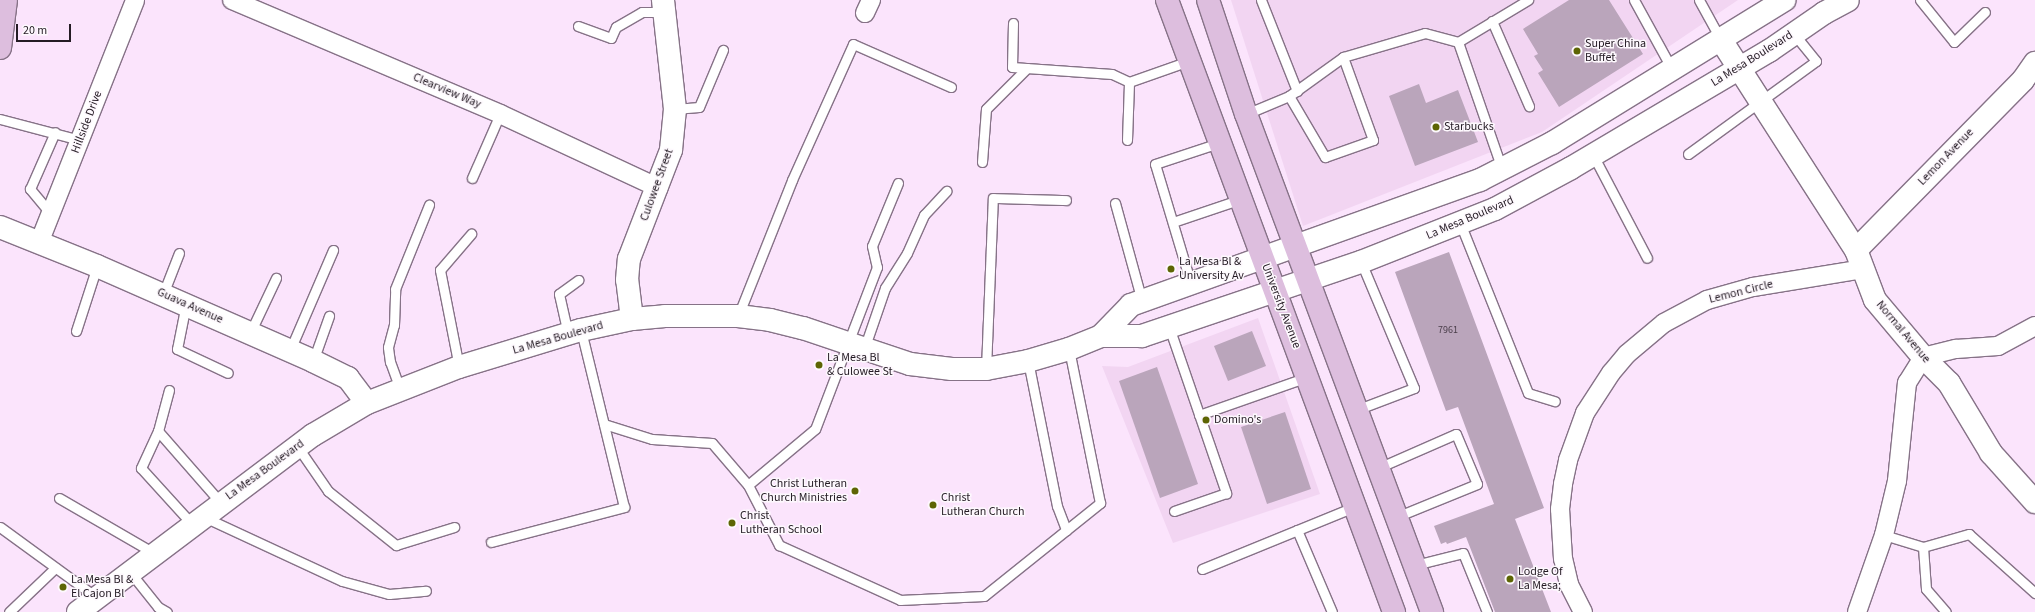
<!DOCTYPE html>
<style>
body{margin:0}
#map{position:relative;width:2035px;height:612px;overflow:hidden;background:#fbe4fc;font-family:"Source Sans 3",sans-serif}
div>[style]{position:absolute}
.built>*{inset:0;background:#f2d5f2}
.building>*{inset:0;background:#baa5bb}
.roads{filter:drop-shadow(1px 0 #867287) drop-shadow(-1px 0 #867287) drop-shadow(0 1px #867287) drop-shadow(0 -1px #867287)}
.service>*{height:9px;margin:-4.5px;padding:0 4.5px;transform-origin:4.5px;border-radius:4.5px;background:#fff}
.minor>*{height:18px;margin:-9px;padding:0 9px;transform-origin:9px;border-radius:9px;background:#fff}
.tertiary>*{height:22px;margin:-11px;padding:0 11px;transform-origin:11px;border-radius:11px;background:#fff}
.secondary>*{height:22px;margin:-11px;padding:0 11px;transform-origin:11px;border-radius:11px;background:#fff}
.primary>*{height:22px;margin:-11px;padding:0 11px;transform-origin:11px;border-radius:11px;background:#ddbede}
.dots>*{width:11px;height:11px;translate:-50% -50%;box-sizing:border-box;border:2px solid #fdf8fd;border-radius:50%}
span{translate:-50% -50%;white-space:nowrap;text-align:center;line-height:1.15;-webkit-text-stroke:3px #fdf8fd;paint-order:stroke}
.number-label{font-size:10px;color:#4a3e4a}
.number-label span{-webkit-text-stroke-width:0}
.poi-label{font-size:12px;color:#241b24}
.left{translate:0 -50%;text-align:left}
.right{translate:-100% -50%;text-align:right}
.street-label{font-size:12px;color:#241b24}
.scale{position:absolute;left:16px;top:24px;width:55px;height:18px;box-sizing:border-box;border:2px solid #241b24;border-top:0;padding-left:5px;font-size:12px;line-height:14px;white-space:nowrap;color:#241b24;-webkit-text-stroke:3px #fdf8fd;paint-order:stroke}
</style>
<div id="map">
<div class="built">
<div style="clip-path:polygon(1231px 0,1738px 0,1542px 132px,1303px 226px)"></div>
<div style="clip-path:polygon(1258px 318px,1320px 494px,1173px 543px,1102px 366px,1128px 367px)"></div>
</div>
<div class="building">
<div style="clip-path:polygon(1569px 0,1609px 0,1643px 54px,1559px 107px,1538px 73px,1543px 70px,1534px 56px,1538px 54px,1523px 29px)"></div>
<div style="clip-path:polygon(1419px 84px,1426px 103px,1458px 90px,1478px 142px,1415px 166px,1389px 96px)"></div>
<div style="clip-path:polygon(1449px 252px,1544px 508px,1515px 519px,1551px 612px,1495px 612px,1466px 537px,1447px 544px,1446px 542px,1441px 544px,1434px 526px,1494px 504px,1458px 407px,1446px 411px,1395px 272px)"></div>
<div style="clip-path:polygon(1252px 331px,1266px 366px,1228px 381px,1214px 346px)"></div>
<div style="clip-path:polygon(1157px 367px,1198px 484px,1160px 498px,1119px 381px)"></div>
<div style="clip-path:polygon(1285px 412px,1311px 489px,1267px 504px,1241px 427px)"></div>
</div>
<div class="roads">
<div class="service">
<div style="left:1261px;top:0;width:98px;rotate:68.4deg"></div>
<div style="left:1634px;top:0;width:79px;rotate:61.2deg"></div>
<div style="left:1699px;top:0;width:46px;rotate:61.2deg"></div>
<div style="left:1920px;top:0;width:54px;rotate:51deg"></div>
<div style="left:1954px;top:42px;width:43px;rotate:-44.1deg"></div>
<div style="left:1492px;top:21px;width:93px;rotate:66.5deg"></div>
<div style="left:1013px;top:23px;width:44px;rotate:91.3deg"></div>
<div style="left:1012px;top:67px;width:100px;rotate:4deg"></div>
<div style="left:1112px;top:74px;width:19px;rotate:25deg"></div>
<div style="left:1129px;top:82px;width:64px;rotate:-19.3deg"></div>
<div style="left:578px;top:26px;width:35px;rotate:20deg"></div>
<div style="left:611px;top:38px;width:12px;rotate:-66deg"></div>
<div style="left:616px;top:27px;width:30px;rotate:-30deg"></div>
<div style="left:642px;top:12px;width:22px"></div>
<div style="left:1458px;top:42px;width:134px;rotate:70.9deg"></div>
<div style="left:1289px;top:96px;width:71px;rotate:59.5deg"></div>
<div style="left:1325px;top:157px;width:51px;rotate:-19.5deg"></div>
<div style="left:1373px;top:140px;width:88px;rotate:-109.9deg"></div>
<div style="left:675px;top:109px;width:24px;rotate:-5deg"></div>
<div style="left:699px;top:107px;width:62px;rotate:-67.2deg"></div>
<div style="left:1246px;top:114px;width:47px;rotate:-22.7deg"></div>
<div style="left:1289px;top:96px;width:67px;rotate:-35.8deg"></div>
<div style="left:1343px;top:57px;width:85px;rotate:-16.3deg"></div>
<div style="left:1425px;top:33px;width:34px;rotate:15deg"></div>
<div style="left:1458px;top:42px;width:82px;rotate:-31deg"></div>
<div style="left:0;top:119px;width:83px;rotate:14.7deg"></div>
<div style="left:1127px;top:140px;width:58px;rotate:-88deg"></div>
<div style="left:1688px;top:154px;width:158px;rotate:-36deg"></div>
<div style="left:1816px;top:61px;width:35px;rotate:-129deg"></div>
<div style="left:1593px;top:155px;width:116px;rotate:62.3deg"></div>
<div style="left:982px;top:162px;width:53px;rotate:-85.7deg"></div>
<div style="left:986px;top:109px;width:58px;rotate:-45deg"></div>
<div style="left:472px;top:178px;width:70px;rotate:-66.4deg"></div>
<div style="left:898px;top:183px;width:68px;rotate:112.4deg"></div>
<div style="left:872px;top:246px;width:22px;rotate:77deg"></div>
<div style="left:877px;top:267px;width:173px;rotate:110.9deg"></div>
<div style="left:815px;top:429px;width:87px;rotate:140.1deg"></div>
<div style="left:748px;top:485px;width:68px;rotate:62.7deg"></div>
<div style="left:779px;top:545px;width:133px;rotate:24.4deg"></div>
<div style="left:900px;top:600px;width:84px;rotate:-2.7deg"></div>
<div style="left:984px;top:596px;width:149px;rotate:-38.7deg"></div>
<div style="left:1100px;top:503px;width:157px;rotate:-101.4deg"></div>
<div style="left:1115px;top:203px;width:102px;rotate:74.6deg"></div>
<div style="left:51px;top:214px;width:33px;rotate:-130deg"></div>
<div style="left:30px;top:189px;width:62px;rotate:-66.3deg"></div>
<div style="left:1173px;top:222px;width:72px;rotate:-18.7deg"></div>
<div style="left:1460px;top:223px;width:183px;rotate:68.2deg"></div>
<div style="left:1528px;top:393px;width:28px;rotate:17deg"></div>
<div style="left:1191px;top:284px;width:125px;rotate:-106.7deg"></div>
<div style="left:1155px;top:164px;width:67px;rotate:-18.2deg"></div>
<div style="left:163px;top:294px;width:44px;rotate:-68.7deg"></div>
<div style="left:186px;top:304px;width:46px;rotate:101.3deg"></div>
<div style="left:177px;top:349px;width:56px;rotate:25.2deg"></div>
<div style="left:738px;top:316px;width:146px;rotate:-68.3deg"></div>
<div style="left:792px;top:180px;width:149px;rotate:-65.8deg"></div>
<div style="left:853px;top:44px;width:107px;rotate:23.7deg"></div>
<div style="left:1169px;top:327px;width:176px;rotate:71deg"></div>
<div style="left:1226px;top:493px;width:55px;rotate:160.9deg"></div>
<div style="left:76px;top:331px;width:68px;rotate:-72.1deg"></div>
<div style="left:250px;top:333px;width:61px;rotate:-64.7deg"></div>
<div style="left:568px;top:334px;width:41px;rotate:-102.7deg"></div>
<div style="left:559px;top:294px;width:24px;rotate:-36deg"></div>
<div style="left:864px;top:349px;width:65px;rotate:-71deg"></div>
<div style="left:885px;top:288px;width:41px;rotate:-57.8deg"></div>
<div style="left:907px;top:253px;width:42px;rotate:-65.9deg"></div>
<div style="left:924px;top:215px;width:33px;rotate:-47deg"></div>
<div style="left:290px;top:350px;width:109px;rotate:-66.7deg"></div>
<div style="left:313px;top:361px;width:48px;rotate:-70.4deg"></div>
<div style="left:1028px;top:361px;width:148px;rotate:78.7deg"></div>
<div style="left:1057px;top:506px;width:26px;rotate:69deg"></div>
<div style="left:459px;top:367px;width:99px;rotate:-101.1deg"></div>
<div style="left:440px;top:270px;width:48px;rotate:-49.3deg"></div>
<div style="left:986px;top:369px;width:171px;rotate:-87.7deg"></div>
<div style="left:993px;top:198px;width:73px;rotate:1.6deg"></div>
<div style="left:400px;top:389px;width:29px;rotate:-110deg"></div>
<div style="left:390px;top:362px;width:15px;rotate:-98deg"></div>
<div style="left:388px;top:347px;width:23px;rotate:-75deg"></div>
<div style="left:394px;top:325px;width:36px;rotate:-88deg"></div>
<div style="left:395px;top:289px;width:91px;rotate:-68deg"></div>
<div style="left:169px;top:390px;width:42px;rotate:105deg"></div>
<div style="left:158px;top:431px;width:96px;rotate:48.8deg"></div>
<div style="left:1356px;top:410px;width:62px;rotate:-20.8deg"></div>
<div style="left:1414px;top:388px;width:137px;rotate:-112.8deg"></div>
<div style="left:1199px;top:415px;width:114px;rotate:-19.4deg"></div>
<div style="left:604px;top:424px;width:50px;rotate:17.4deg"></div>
<div style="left:652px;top:439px;width:60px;rotate:3.8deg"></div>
<div style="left:712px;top:443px;width:55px;rotate:49.4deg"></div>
<div style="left:158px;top:431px;width:41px;rotate:114.7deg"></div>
<div style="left:141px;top:468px;width:76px;rotate:47.7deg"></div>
<div style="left:297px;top:446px;width:55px;rotate:55.4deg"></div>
<div style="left:328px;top:491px;width:87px;rotate:38.5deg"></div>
<div style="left:396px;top:545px;width:61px;rotate:-17.2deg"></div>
<div style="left:1378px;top:468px;width:85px;rotate:-23.6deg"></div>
<div style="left:1456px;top:434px;width:54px;rotate:67.2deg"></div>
<div style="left:1477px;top:484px;width:87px;rotate:157.8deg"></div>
<div style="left:59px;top:498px;width:110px;rotate:30.1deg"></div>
<div style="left:204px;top:517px;width:152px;rotate:24.9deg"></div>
<div style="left:342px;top:581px;width:49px;rotate:15.5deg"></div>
<div style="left:389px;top:594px;width:37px;rotate:-5deg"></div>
<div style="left:0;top:527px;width:119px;rotate:36.1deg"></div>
<div style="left:1297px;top:530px;width:89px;rotate:66.9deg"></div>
<div style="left:1884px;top:535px;width:41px;rotate:17.1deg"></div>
<div style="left:1923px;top:547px;width:48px;rotate:-15.8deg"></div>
<div style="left:1969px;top:534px;width:89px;rotate:41.8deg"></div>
<div style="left:491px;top:542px;width:138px;rotate:-14.7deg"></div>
<div style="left:624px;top:507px;width:182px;rotate:-103.7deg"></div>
<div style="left:1923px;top:547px;width:42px;rotate:85.9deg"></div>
<div style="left:1926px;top:589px;width:30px;rotate:49deg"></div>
<div style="left:1415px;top:565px;width:49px;rotate:-14deg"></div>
<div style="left:1463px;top:553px;width:64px;rotate:67.9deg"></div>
<div style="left:1202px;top:569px;width:166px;rotate:-22.2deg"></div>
<div style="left:130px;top:572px;width:45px;rotate:51.3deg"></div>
<div style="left:158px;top:607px;width:10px;rotate:29deg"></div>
<div style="left:9px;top:612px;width:64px;rotate:-43.7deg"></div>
</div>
<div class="minor">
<div style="left:232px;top:0;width:291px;rotate:23deg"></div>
<div style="left:500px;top:114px;width:175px;rotate:25deg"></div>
<div style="left:865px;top:13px;width:14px;rotate:-65deg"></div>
<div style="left:39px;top:243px;width:261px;rotate:-68.4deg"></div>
<div style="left:1583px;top:612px;width:31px;rotate:-117deg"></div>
<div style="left:1569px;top:584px;width:26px;rotate:-103deg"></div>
<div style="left:1563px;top:559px;width:50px;rotate:-93.4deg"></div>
<div style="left:1560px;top:509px;width:25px;rotate:-83deg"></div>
<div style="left:1563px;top:484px;width:25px;rotate:-78deg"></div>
<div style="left:1568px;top:460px;width:50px;rotate:-70.1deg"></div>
<div style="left:1585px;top:413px;width:48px;rotate:-57deg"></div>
<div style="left:1611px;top:373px;width:25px;rotate:-50deg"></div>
<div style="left:1627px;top:354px;width:48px;rotate:-40deg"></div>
<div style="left:1664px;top:323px;width:49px;rotate:-28.1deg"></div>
<div style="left:1707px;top:300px;width:48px;rotate:-15.8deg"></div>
<div style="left:1753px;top:287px;width:111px;rotate:-9.3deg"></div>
<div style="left:1857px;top:612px;width:82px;rotate:-70.7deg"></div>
<div style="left:1884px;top:535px;width:56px;rotate:-76.5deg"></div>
<div style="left:1897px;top:481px;width:99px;rotate:-84.2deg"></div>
<div style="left:1907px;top:383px;width:31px;rotate:-58deg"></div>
<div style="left:1923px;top:357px;width:34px;rotate:-14deg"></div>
<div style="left:1956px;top:349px;width:42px;rotate:-4.1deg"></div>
<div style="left:1998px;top:346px;width:42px;rotate:-28.4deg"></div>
</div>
<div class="tertiary">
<div style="left:1721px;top:40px;width:250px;rotate:57.3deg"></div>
<div style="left:1856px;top:250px;width:53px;rotate:69.2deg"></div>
<div style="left:1875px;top:300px;width:75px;rotate:49.9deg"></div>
<div style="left:1923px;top:357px;width:37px;rotate:45deg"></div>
<div style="left:1949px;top:383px;width:82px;rotate:59deg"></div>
<div style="left:1991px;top:453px;width:66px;rotate:48.1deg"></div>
<div style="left:0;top:227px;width:105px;rotate:21.9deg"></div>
<div style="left:97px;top:266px;width:236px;rotate:23.7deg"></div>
<div style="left:313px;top:361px;width:39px;rotate:26deg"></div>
<div style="left:348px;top:378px;width:31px;rotate:53deg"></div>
<div style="left:1856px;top:250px;width:238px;rotate:-45.5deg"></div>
<div style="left:2023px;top:80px;width:21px;rotate:-55deg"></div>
<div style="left:632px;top:319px;width:39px;rotate:-97deg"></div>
<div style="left:627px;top:280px;width:21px;rotate:-85deg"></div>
<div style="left:629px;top:259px;width:117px;rotate:-68.9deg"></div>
<div style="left:671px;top:150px;width:41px;rotate:-84.4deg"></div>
<div style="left:675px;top:109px;width:110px;rotate:-96.3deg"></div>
</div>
<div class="secondary">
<div style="left:1101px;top:336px;width:43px;rotate:-45.9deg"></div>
<div style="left:1131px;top:305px;width:371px;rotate:-19.7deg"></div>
<div style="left:1480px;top:180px;width:81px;rotate:-27.2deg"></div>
<div style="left:1552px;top:143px;width:273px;rotate:-31.6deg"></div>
<div style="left:78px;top:612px;width:294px;rotate:-37deg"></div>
<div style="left:313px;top:435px;width:63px;rotate:-30.7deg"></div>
<div style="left:367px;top:403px;width:99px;rotate:-21.4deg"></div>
<div style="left:459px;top:367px;width:127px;rotate:-16.9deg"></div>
<div style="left:581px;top:330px;width:52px;rotate:-12.2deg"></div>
<div style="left:632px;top:319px;width:33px;rotate:-5deg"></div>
<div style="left:665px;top:316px;width:73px"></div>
<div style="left:738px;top:316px;width:32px;rotate:7deg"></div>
<div style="left:770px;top:320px;width:34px;rotate:14deg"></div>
<div style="left:803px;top:328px;width:113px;rotate:18.6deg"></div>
<div style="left:910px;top:364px;width:42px;rotate:6.8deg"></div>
<div style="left:952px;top:369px;width:34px"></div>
<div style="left:986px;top:369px;width:43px;rotate:-10.8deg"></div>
<div style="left:1028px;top:361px;width:43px;rotate:-16.3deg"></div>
<div style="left:1069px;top:349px;width:35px;rotate:-22deg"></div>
<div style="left:1101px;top:336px;width:41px"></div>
<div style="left:1142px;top:336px;width:231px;rotate:-18.7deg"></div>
<div style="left:1361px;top:262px;width:144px;rotate:-21.6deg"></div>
<div style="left:1495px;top:209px;width:86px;rotate:-28.3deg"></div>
<div style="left:1571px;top:168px;width:230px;rotate:-30.6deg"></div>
<div style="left:1769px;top:51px;width:67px;rotate:-34.6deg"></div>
<div style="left:1824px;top:13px;width:27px;rotate:-28deg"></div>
</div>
<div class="primary">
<div style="left:1167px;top:0;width:653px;rotate:69.65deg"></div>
<div style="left:1208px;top:0;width:120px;rotate:71.6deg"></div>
<div style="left:1246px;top:114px;width:532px;rotate:69.52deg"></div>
<div style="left:0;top:48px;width:48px;rotate:-82.9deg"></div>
</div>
</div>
<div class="dots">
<div style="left:1577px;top:51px;background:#5d6504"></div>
<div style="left:1436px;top:127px;background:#5d6504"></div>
<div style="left:1171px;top:269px;background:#5d6504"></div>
<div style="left:819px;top:365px;background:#5d6504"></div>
<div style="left:1206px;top:420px;background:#5d6504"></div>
<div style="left:855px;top:491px;background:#5d6504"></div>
<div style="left:933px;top:505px;background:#5d6504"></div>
<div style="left:732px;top:523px;background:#5d6504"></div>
<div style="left:1510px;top:579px;background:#5d6504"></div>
<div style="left:63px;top:587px;background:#5d6504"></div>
</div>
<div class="number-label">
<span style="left:1448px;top:331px">7961</span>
</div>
<div class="poi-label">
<span class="left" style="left:1585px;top:51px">Super China<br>Buffet</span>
<span class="left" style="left:1444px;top:127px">Starbucks</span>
<span class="left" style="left:1179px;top:269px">La Mesa Bl &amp;<br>University Av</span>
<span class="left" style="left:827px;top:365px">La Mesa Bl<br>&amp; Culowee St</span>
<span class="left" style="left:1214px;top:420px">Domino's</span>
<span class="right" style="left:847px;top:491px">Christ Lutheran<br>Church Ministries</span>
<span class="left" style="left:941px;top:505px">Christ<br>Lutheran Church</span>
<span class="left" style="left:740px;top:523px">Christ<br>Lutheran School</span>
<span class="left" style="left:1518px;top:579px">Lodge Of<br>La Mesa;</span>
<span class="left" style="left:71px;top:587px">La Mesa Bl &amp;<br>El Cajon Bl</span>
</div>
<div class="street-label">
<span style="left:1752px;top:59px;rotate:-32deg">La Mesa Boulevard</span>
<span style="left:447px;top:91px;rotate:23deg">Clearview Way</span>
<span style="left:87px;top:122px;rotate:-69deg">Hillside Drive</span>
<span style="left:1946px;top:157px;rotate:-46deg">Lemon Avenue</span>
<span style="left:657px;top:185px;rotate:-70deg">Culowee Street</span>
<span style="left:1470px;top:218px;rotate:-23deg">La Mesa Boulevard</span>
<span style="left:1741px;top:292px;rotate:-14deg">Lemon Circle</span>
<span style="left:190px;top:306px;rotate:24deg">Guava Avenue</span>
<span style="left:1281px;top:306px;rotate:69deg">University Avenue</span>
<span style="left:1903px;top:332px;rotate:50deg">Normal Avenue</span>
<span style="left:558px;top:338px;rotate:-16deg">La Mesa Boulevard</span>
<span style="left:265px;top:470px;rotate:-36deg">La Mesa Boulevard</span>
</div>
<div class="scale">20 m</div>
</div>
